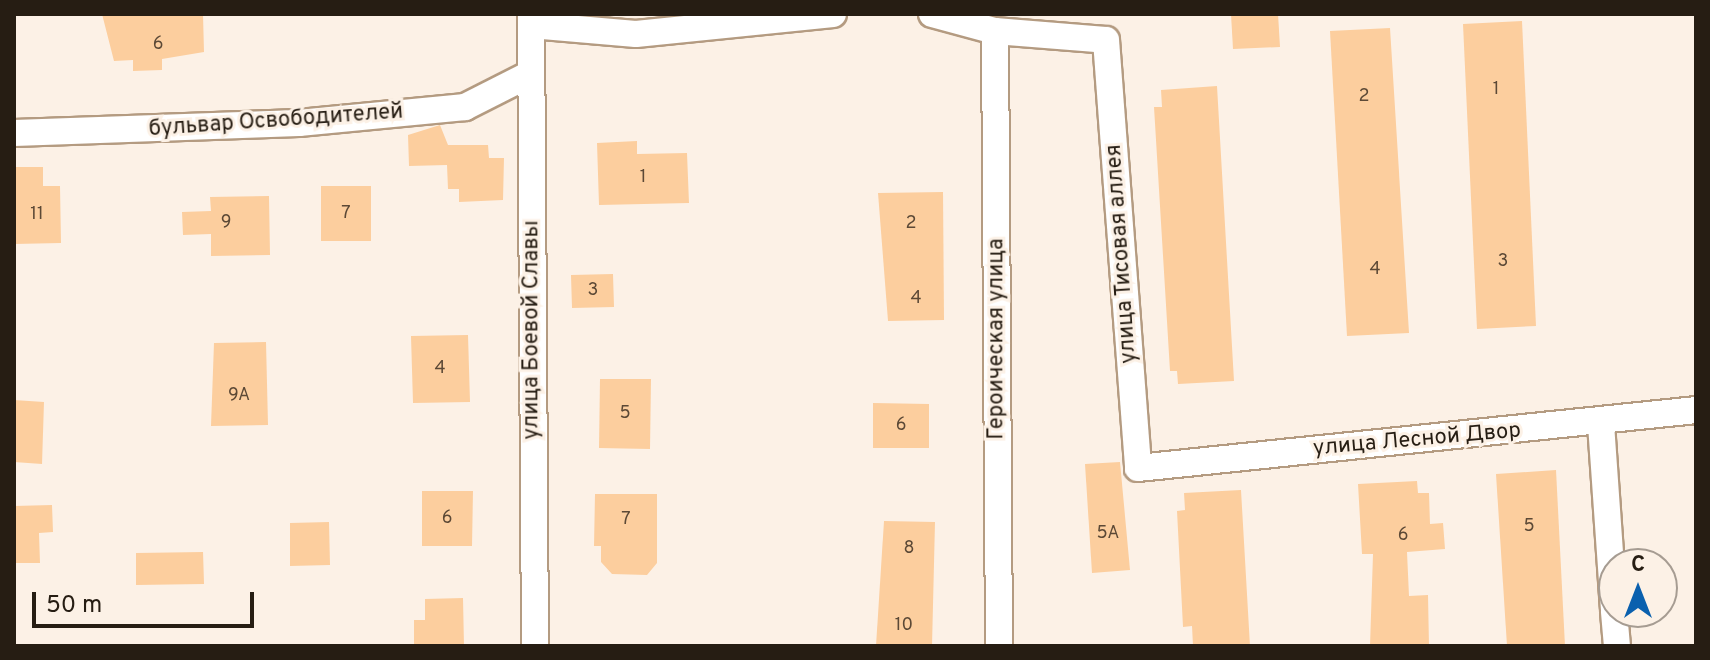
<!DOCTYPE html>
<meta charset="utf-8">
<style>
body{margin:0}
#map{position:relative;width:1710px;height:660px;overflow:hidden;background:#fcf1e6;font-family:Overpass,sans-serif}
div>[style]{position:absolute}
.building>*{inset:0;background:#fcce9e}
.roads{filter:drop-shadow(2px 0 #b49b81) drop-shadow(-2px 0 #b49b81) drop-shadow(0 2px #b49b81) drop-shadow(0 -2px #b49b81)}
.street>*{height:26px;margin:-13px;padding:0 13px;transform-origin:13px;border-radius:13px;background:#fff}
span{translate:-50% -50%;white-space:nowrap;text-align:center;line-height:1.15;-webkit-text-stroke:6px #fcf1e6;paint-order:stroke}
.number-label{font-size:18px;color:#5c4936}
.number-label span{-webkit-text-stroke-width:0}
.street-label{font-size:22px;color:#261d13}
.frame{position:absolute;inset:0;border:16px solid #261d13;pointer-events:none}
.north{position:absolute;left:1598px;top:548px;width:80px;height:80px;box-sizing:border-box;background:#fcf1e6;border:2px solid #a69c92;border-radius:50%;rotate:0deg;font-size:22px;font-weight:700;line-height:32px;text-align:center;color:#261d13}
.north::after{content:'';display:block;margin:auto;width:28px;height:36px;background:#0a60ae;clip-path:polygon(50% 0,100% 100%,50% 72%,0 100%)}
.scale{position:absolute;left:32px;top:592px;width:222px;height:36px;box-sizing:border-box;border:4px solid #261d13;border-top:0;padding-left:10px;font-size:24px;line-height:28px;white-space:nowrap;color:#261d13;-webkit-text-stroke:6px #fcf1e6;paint-order:stroke}
</style>
<div id="map">
<div class="building">
<div style="clip-path:polygon(102px 14px,203px 14px,204px 52px,162px 59px,162px 70px,133px 71px,133px 60px,114px 61px)"></div>
<div style="clip-path:polygon(1231px 14px,1278px 14px,1280px 47px,1233px 49px)"></div>
<div style="clip-path:polygon(1522px 21px,1536px 326px,1477px 329px,1463px 24px)"></div>
<div style="clip-path:polygon(1390px 28px,1409px 333px,1347px 336px,1330px 31px)"></div>
<div style="clip-path:polygon(1217px 86px,1234px 381px,1178px 384px,1177px 371px,1170px 371px,1154px 107px,1162px 107px,1161px 90px)"></div>
<div style="clip-path:polygon(440px 125px,448px 145px,488px 145px,489px 158px,504px 158px,503px 200px,459px 202px,459px 189px,448px 189px,447px 165px,409px 166px,408px 135px)"></div>
<div style="clip-path:polygon(637px 141px,637px 154px,687px 153px,689px 203px,599px 205px,597px 143px)"></div>
<div style="clip-path:polygon(14px 167px,43px 167px,43px 186px,60px 186px,61px 243px,14px 244px)"></div>
<div style="clip-path:polygon(321px 186px,371px 186px,371px 241px,321px 241px)"></div>
<div style="clip-path:polygon(943px 192px,944px 320px,888px 321px,878px 193px)"></div>
<div style="clip-path:polygon(269px 196px,270px 255px,211px 256px,211px 234px,183px 235px,182px 212px,211px 211px,210px 197px)"></div>
<div style="clip-path:polygon(613px 274px,614px 307px,572px 308px,571px 275px)"></div>
<div style="clip-path:polygon(468px 335px,470px 402px,413px 403px,411px 336px)"></div>
<div style="clip-path:polygon(266px 342px,268px 425px,211px 426px,214px 343px)"></div>
<div style="clip-path:polygon(600px 379px,651px 379px,650px 449px,599px 448px)"></div>
<div style="clip-path:polygon(14px 400px,44px 402px,42px 464px,14px 462px)"></div>
<div style="clip-path:polygon(873px 403px,929px 404px,929px 448px,873px 448px)"></div>
<div style="clip-path:polygon(1120px 462px,1130px 570px,1092px 573px,1085px 464px)"></div>
<div style="clip-path:polygon(1556px 470px,1565px 646px,1507px 646px,1496px 474px)"></div>
<div style="clip-path:polygon(1417px 481px,1418px 493px,1429px 493px,1430px 524px,1443px 523px,1445px 549px,1407px 552px,1409px 596px,1428px 595px,1429px 646px,1370px 646px,1373px 554px,1362px 554px,1358px 484px)"></div>
<div style="clip-path:polygon(1241px 490px,1250px 646px,1193px 646px,1192px 626px,1183px 627px,1177px 511px,1185px 510px,1184px 493px)"></div>
<div style="clip-path:polygon(422px 491px,473px 491px,472px 546px,422px 546px)"></div>
<div style="clip-path:polygon(595px 494px,657px 494px,657px 563px,647px 575px,612px 574px,601px 562px,601px 546px,594px 546px)"></div>
<div style="clip-path:polygon(52px 505px,53px 532px,39px 533px,40px 563px,14px 563px,14px 506px)"></div>
<div style="clip-path:polygon(884px 521px,935px 522px,932px 646px,876px 646px)"></div>
<div style="clip-path:polygon(329px 522px,330px 565px,290px 566px,290px 523px)"></div>
<div style="clip-path:polygon(203px 552px,204px 584px,136px 585px,136px 553px)"></div>
<div style="clip-path:polygon(463px 598px,464px 646px,414px 646px,414px 620px,425px 620px,425px 599px)"></div>
</div>
<div class="roads">
<div class="street">
<div style="left:531px;top:14px;width:632px;rotate:89.64deg"></div>
<div style="left:932px;top:14px;width:65px;rotate:15.1deg"></div>
<div style="left:995px;top:31px;width:111px;rotate:4.6deg"></div>
<div style="left:1106px;top:40px;width:429px;rotate:85.7deg"></div>
<div style="left:1138px;top:468px;width:561px;rotate:-5.93deg"></div>
<div style="left:531px;top:25px;width:105px;rotate:4.9deg"></div>
<div style="left:636px;top:34px;width:198px;rotate:-5.8deg"></div>
<div style="left:995px;top:31px;width:615px;rotate:89.63deg"></div>
<div style="left:14px;top:133px;width:285px;rotate:-2deg"></div>
<div style="left:299px;top:123px;width:167px;rotate:-5.5deg"></div>
<div style="left:465px;top:107px;width:73px;rotate:-26.9deg"></div>
<div style="left:1601px;top:424px;width:185px;rotate:86deg"></div>
<div style="left:1614px;top:612px;width:34px;rotate:85deg"></div>
</div>
</div>
<div class="number-label">
<span style="left:158px;top:45px">6</span>
<span style="left:1496px;top:90px">1</span>
<span style="left:1364px;top:97px">2</span>
<span style="left:643px;top:178px">1</span>
<span style="left:346px;top:214px">7</span>
<span style="left:37px;top:215px">11</span>
<span style="left:226px;top:223px">9</span>
<span style="left:911px;top:224px">2</span>
<span style="left:1503px;top:262px">3</span>
<span style="left:1375px;top:270px">4</span>
<span style="left:593px;top:291px">3</span>
<span style="left:916px;top:299px">4</span>
<span style="left:440px;top:369px">4</span>
<span style="left:239px;top:396px">9А</span>
<span style="left:625px;top:414px">5</span>
<span style="left:901px;top:426px">6</span>
<span style="left:447px;top:519px">6</span>
<span style="left:626px;top:520px">7</span>
<span style="left:1529px;top:527px">5</span>
<span style="left:1108px;top:534px">5А</span>
<span style="left:1403px;top:536px">6</span>
<span style="left:909px;top:549px">8</span>
<span style="left:904px;top:626px">10</span>
</div>
<div class="street-label">
<span style="left:276px;top:121px;rotate:-4deg">бульвар Освободителей</span>
<span style="left:1122px;top:254px;rotate:-94deg">улица Тисовая аллея</span>
<span style="left:532px;top:330px;rotate:-90deg">улица Боевой Славы</span>
<span style="left:997px;top:339px;rotate:-90deg">Героическая улица</span>
<span style="left:1417px;top:440px;rotate:-5deg">улица Лесной Двор</span>
</div>
<div class="frame"></div>
<div class="north">С</div>
<div class="scale">50 m</div>
</div>
